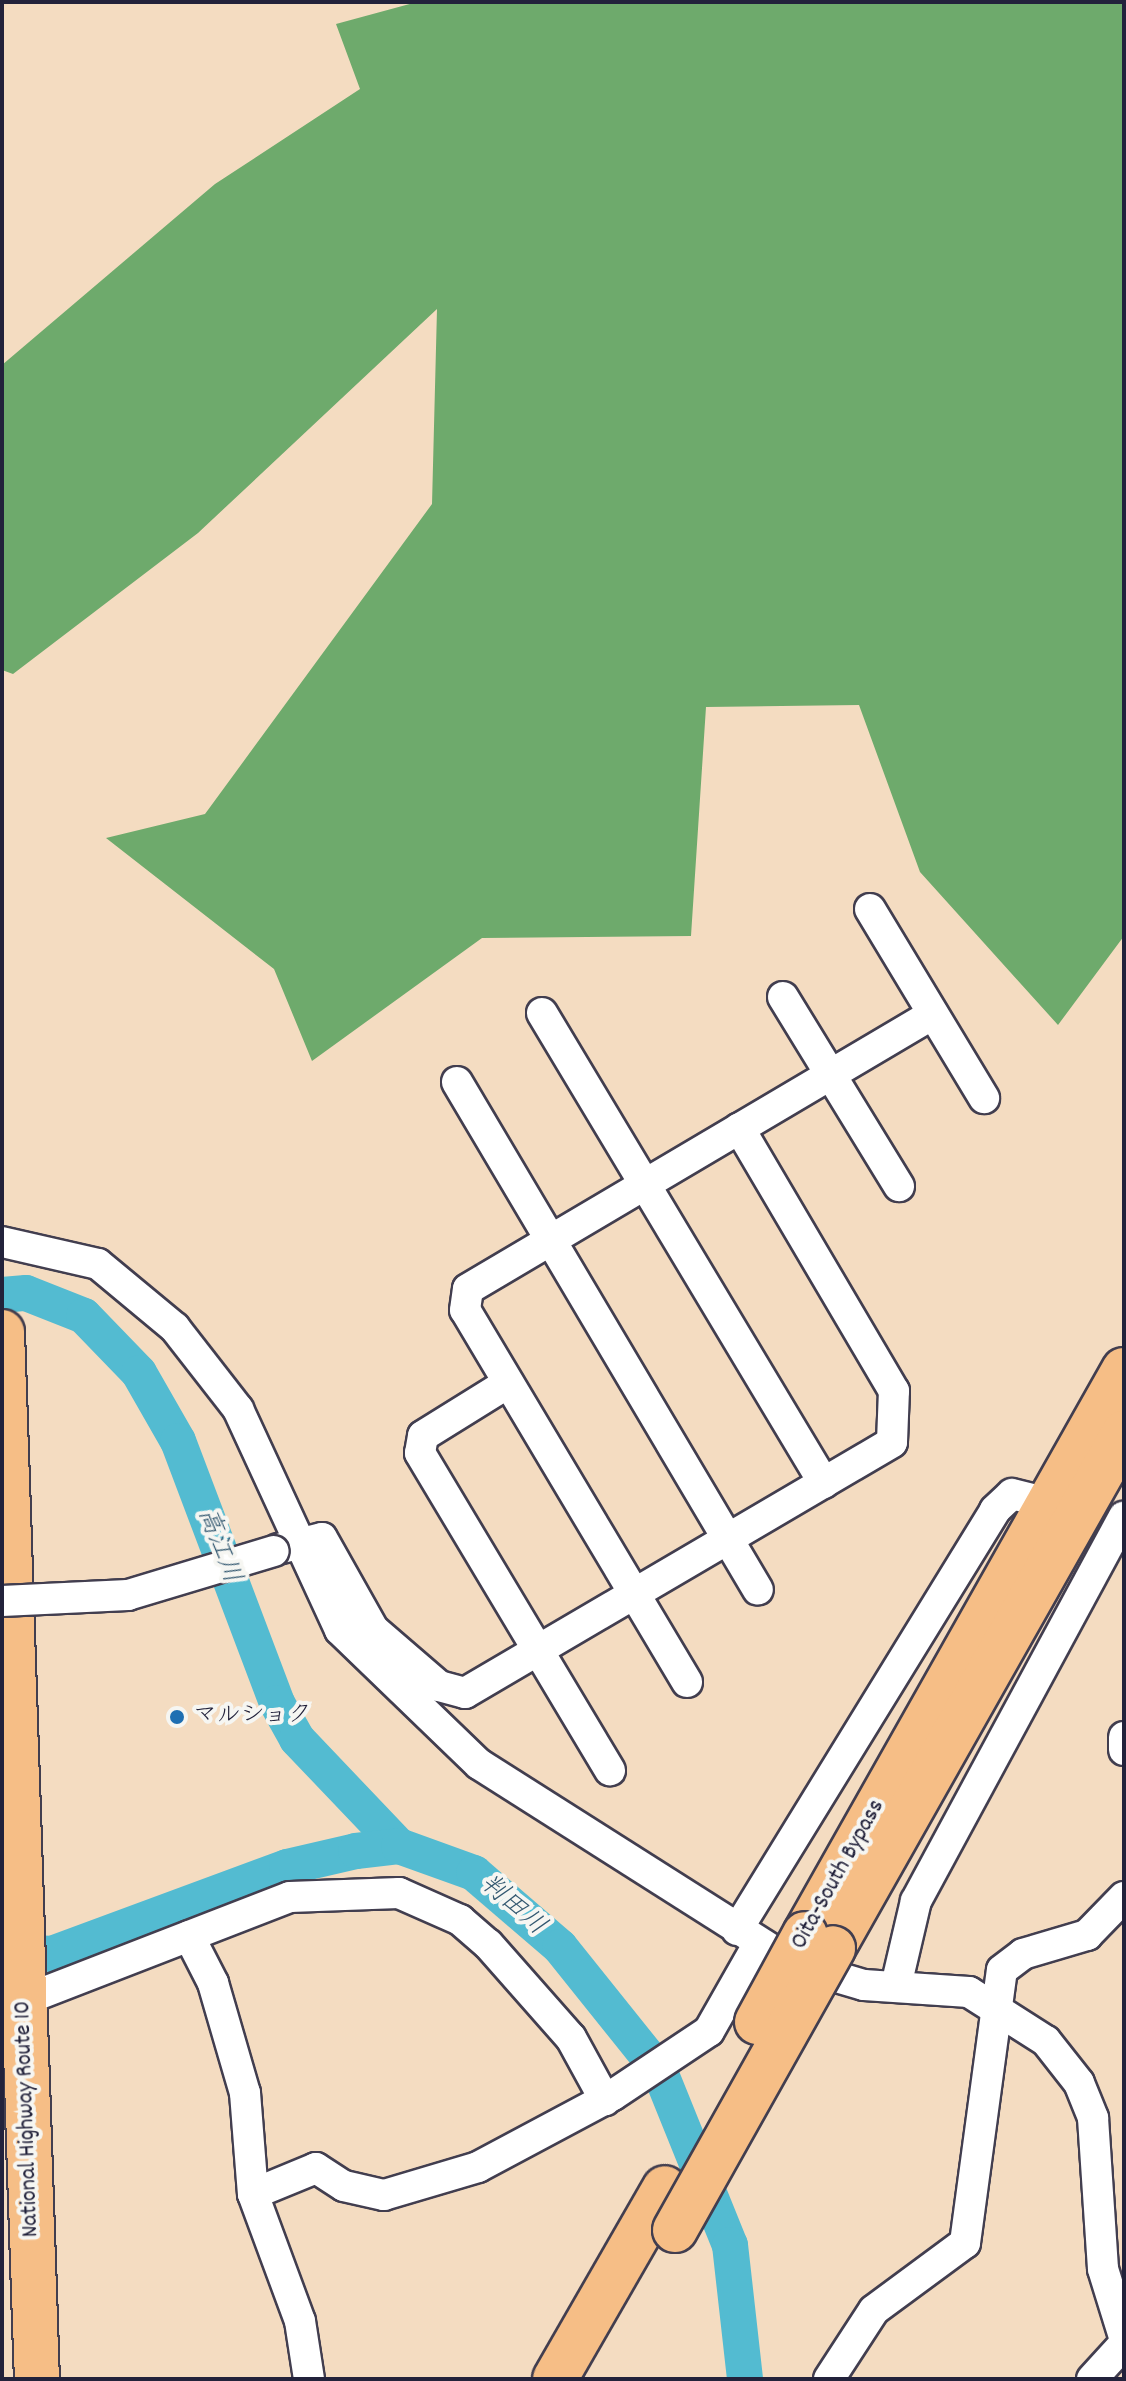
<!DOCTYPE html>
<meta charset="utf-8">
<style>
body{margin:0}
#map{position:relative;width:1126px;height:2381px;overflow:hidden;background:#f4dcc1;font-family:Dekko,"Klee One",sans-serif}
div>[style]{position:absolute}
.forest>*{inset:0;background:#6eaa6c}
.river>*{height:36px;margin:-18px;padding:0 18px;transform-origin:18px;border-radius:18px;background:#53bbd1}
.roads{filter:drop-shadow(2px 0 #423e4f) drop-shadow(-2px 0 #423e4f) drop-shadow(0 2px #423e4f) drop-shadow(0 -2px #423e4f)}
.minor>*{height:30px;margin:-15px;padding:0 15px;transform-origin:15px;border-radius:15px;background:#fff}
.highway>*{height:44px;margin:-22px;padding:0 22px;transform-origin:22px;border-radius:22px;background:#f6be86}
.bridges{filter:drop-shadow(2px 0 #423e4f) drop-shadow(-2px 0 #423e4f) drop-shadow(0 2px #423e4f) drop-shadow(0 -2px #423e4f)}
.minor-bridge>*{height:30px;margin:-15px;padding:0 15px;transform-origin:15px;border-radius:15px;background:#fff}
.highway-bridge>*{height:44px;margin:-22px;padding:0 22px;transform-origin:22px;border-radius:22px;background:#f6be86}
.dots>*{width:22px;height:22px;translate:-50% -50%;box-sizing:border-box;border:4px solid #f6f6f2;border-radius:50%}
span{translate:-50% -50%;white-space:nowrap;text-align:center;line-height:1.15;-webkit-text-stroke:8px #f6f6f2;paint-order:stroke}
.poi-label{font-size:24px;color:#22223b}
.left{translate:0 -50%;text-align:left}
.street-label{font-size:24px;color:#22223b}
.water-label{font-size:26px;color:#335870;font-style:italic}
.frame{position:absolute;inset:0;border:4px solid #22223b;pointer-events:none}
</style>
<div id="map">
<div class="forest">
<div style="clip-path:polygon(417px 2px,1124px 2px,1124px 936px,1058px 1025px,920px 872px,859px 705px,706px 707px,691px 936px,482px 938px,312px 1061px,274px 969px,106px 838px,205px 814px,432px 504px,437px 309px,198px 533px,13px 674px,2px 670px,2px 365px,215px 184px,360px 89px,336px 24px)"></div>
</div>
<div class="river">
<div style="left:2px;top:1295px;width:24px;rotate:-5deg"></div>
<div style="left:26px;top:1293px;width:62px;rotate:21.6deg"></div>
<div style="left:84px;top:1316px;width:79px;rotate:46deg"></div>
<div style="left:139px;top:1373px;width:78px;rotate:60.2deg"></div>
<div style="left:178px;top:1441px;width:280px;rotate:69.3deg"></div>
<div style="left:277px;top:1703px;width:41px;rotate:60.9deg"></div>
<div style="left:297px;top:1739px;width:148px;rotate:46.4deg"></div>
<div style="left:2px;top:1951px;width:50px;rotate:3.4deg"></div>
<div style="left:52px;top:1954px;width:251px;rotate:-20.3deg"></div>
<div style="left:287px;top:1867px;width:71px;rotate:-13.1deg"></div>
<div style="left:356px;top:1851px;width:43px;rotate:-6.6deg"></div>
<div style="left:399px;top:1846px;width:80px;rotate:19.8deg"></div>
<div style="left:474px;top:1873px;width:113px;rotate:40.7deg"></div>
<div style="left:560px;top:1947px;width:160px;rotate:51.3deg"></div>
<div style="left:660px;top:2072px;width:187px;rotate:68deg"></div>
<div style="left:730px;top:2245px;width:135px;rotate:83.6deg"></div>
</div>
<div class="roads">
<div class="minor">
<div style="left:870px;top:909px;width:221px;rotate:58.9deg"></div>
<div style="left:783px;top:997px;width:222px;rotate:58.5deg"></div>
<div style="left:542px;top:1013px;width:548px;rotate:59.04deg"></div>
<div style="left:457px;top:1082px;width:590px;rotate:59.35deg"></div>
<div style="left:2px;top:1242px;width:98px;rotate:12.9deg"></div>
<div style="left:98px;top:1264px;width:100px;rotate:39.7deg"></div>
<div style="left:175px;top:1328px;width:103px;rotate:52.1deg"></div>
<div style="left:238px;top:1409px;width:243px;rotate:65.2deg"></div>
<div style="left:340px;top:1630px;width:193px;rotate:44deg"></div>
<div style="left:479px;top:1764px;width:375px;rotate:32.4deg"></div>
<div style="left:796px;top:1965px;width:71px;rotate:16.4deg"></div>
<div style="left:864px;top:1985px;width:105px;rotate:3.8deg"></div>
<div style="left:969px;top:1992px;width:91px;rotate:32.5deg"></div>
<div style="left:1046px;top:2041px;width:53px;rotate:51.8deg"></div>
<div style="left:1079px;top:2083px;width:38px;rotate:68deg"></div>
<div style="left:1093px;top:2118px;width:151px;rotate:86.2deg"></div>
<div style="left:1103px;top:2269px;width:71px;rotate:72.8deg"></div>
<div style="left:508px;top:1383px;width:100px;rotate:148.1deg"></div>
<div style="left:423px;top:1436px;width:17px;rotate:100deg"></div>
<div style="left:420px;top:1453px;width:370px;rotate:59.1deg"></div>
<div style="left:278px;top:1549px;width:45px;rotate:-14deg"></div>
<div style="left:322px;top:1538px;width:104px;rotate:60.7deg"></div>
<div style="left:373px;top:1629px;width:87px;rotate:40.8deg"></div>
<div style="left:439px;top:1686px;width:27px;rotate:15deg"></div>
<div style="left:465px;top:1693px;width:495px;rotate:-30.4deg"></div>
<div style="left:892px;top:1442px;width:51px;rotate:-87.8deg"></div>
<div style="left:894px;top:1391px;width:305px;rotate:-120.5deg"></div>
<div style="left:687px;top:1682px;width:433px;rotate:-120.8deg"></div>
<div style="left:465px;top:1310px;width:21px;rotate:-82deg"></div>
<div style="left:468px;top:1289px;width:540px;rotate:-30.6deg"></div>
<div style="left:1124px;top:1737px;width:13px;rotate:90deg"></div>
<div style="left:737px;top:1930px;width:493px;rotate:-58.4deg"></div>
<div style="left:995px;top:1510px;width:23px;rotate:-43deg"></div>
<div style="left:1012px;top:1494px;width:38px;rotate:14deg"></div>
<div style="left:189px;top:1936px;width:53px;rotate:62.9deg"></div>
<div style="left:213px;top:1983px;width:115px;rotate:73.8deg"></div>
<div style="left:245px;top:2093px;width:101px;rotate:85.5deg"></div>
<div style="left:253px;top:2194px;width:135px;rotate:69.7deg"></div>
<div style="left:300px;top:2321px;width:59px;rotate:81.2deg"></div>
<div style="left:896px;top:1986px;width:87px;rotate:-76.8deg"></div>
<div style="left:916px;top:1901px;width:437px;rotate:-61.6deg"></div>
<div style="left:2px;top:1999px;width:22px;rotate:3deg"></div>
<div style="left:24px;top:2000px;width:285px;rotate:-21.2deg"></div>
<div style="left:290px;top:1897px;width:109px;rotate:-2.1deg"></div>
<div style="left:399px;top:1893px;width:67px;rotate:23.9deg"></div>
<div style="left:460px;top:1920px;width:37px;rotate:41deg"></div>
<div style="left:488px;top:1944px;width:125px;rotate:48.6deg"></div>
<div style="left:571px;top:2038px;width:71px;rotate:61.3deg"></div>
<div style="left:253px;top:2194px;width:68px;rotate:-22.4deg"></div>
<div style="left:316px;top:2168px;width:33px;rotate:33deg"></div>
<div style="left:344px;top:2186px;width:41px;rotate:12.7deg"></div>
<div style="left:384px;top:2195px;width:98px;rotate:-16.6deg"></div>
<div style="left:478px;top:2167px;width:153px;rotate:-28.1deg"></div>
<div style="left:613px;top:2095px;width:115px;rotate:-33.7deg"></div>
<div style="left:709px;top:2031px;width:101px;rotate:-60.4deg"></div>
<div style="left:829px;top:2379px;width:82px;rotate:-56.9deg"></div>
<div style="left:874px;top:2310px;width:113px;rotate:-36.4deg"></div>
<div style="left:965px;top:2243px;width:275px;rotate:-82.3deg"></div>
<div style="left:1002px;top:1970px;width:26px;rotate:-37deg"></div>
<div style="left:1023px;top:1954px;width:67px;rotate:-16.5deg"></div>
<div style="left:1087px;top:1935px;width:53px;rotate:-45.8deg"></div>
<div style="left:1092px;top:2379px;width:47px;rotate:-47.6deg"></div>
</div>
<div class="highway">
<div style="left:2px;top:1332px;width:1048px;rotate:88.09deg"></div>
<div style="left:805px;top:1934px;width:648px;rotate:-60.51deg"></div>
<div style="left:833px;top:1948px;width:592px;rotate:-60.53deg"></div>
<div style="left:555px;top:2379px;width:220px;rotate:-60.1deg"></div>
</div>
</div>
<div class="bridges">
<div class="minor-bridge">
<div style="left:2px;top:1601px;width:126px;rotate:-2.7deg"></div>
<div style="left:128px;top:1595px;width:152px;rotate:-16.8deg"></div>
</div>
<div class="highway-bridge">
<div style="left:757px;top:2022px;width:100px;rotate:-61.4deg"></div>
<div style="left:675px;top:2230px;width:323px;rotate:-60.7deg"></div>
</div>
</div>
<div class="dots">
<div style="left:177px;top:1717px;background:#1f6fb2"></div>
</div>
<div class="poi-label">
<span class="left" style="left:193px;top:1717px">マルショク</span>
</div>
<div class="street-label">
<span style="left:839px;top:1875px;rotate:-61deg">Oita-South Bypass</span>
<span style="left:28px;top:2119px;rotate:-92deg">National Highway Route 10</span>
</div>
<div class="water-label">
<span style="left:218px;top:1546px;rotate:69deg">高江川</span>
<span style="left:512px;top:1906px;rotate:41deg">判田川</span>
</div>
<div class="frame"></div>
</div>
